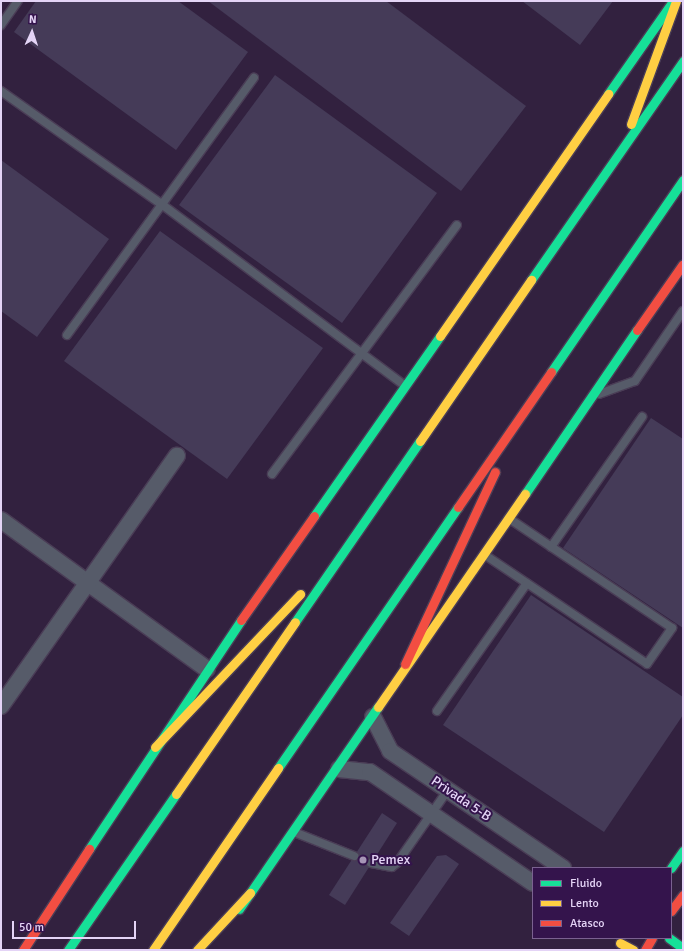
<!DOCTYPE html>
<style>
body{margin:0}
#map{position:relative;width:684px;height:951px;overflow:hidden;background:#32213f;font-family:Signika,sans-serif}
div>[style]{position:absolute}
.building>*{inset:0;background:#453b58}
.roads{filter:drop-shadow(1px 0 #4a3d56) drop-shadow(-1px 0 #4a3d56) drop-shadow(0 1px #4a3d56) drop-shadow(0 -1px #4a3d56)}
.lane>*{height:8px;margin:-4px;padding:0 4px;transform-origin:4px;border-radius:4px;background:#565b69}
.street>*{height:16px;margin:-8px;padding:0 8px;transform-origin:8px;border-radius:8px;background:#565b69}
.fast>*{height:9px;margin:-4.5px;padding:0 4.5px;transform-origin:4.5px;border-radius:4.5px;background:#16e098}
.slow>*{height:9px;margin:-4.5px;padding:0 4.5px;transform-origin:4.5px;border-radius:4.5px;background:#ffcf43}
.jam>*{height:9px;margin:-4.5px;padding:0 4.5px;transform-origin:4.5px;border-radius:4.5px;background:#f24e42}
.dots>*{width:11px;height:11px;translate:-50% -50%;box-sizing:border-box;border:2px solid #34144c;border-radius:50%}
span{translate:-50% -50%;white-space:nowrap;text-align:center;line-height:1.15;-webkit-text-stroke:4px #34144c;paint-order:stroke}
.street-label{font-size:14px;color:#e4d4f6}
.poi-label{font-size:14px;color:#e4d4f6}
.left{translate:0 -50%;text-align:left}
.frame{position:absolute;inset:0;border:2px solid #e4d4f6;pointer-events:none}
.legend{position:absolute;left:532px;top:867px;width:140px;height:72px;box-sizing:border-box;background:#34144c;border:1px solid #7a6190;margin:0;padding:5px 7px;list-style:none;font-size:12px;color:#e4d4f6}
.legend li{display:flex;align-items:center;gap:8px;height:20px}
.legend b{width:20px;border:1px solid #7a6190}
.north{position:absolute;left:12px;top:12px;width:40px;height:40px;-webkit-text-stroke:3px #34144c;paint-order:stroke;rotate:3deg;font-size:11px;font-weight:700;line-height:16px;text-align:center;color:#e4d4f6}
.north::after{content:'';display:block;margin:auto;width:14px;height:18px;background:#e4d4f6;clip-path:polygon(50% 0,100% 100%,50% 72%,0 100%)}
.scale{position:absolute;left:12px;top:921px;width:124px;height:18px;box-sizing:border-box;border:2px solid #e4d4f6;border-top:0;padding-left:5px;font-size:12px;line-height:14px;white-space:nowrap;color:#e4d4f6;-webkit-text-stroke:3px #34144c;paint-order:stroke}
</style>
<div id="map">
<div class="building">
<div style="clip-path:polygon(36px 1px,178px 1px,248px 52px,176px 150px,14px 32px)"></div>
<div style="clip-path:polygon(208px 1px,386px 1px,526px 106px,461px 191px)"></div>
<div style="clip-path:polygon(522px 1px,613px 1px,580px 45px)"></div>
<div style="clip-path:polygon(275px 75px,437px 193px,342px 323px,179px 205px)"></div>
<div style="clip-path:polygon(1px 160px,109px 239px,37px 337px,1px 311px)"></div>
<div style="clip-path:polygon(160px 231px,323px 348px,227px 479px,64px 361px)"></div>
<div style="clip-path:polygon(651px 418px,683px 439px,683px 628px,563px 548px)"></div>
<div style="clip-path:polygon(531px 595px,683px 697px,683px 715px,604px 832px,443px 725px)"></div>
<div style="clip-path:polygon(382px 813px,397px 823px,345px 905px,329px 895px)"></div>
<div style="clip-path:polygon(446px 855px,459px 864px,409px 936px,390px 923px,437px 856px)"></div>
</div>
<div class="roads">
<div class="lane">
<div style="left:1px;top:25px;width:29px;rotate:-55deg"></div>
<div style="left:1px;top:91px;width:194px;rotate:35.2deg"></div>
<div style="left:160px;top:203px;width:304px;rotate:36.7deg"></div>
<div style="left:67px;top:335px;width:318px;rotate:-54deg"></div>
<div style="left:599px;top:394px;width:38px;rotate:-20deg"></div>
<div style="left:635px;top:381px;width:85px;rotate:-55.6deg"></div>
<div style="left:272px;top:474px;width:310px;rotate:-53.4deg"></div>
<div style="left:551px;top:547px;width:159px;rotate:-55deg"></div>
<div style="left:485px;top:555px;width:195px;rotate:33.9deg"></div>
<div style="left:647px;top:664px;width:44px;rotate:-55.2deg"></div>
<div style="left:672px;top:628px;width:197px;rotate:-146.1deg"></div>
<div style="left:437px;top:711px;width:156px;rotate:-54.9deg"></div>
<div style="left:294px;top:832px;width:65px;rotate:21.8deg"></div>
<div style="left:371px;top:863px;width:21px;rotate:11deg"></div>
<div style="left:392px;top:867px;width:6px;rotate:-39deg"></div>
<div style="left:397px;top:863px;width:89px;rotate:-55.1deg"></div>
</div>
<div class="street">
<div style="left:1px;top:520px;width:254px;rotate:35.9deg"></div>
<div style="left:1px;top:706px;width:306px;rotate:-54.9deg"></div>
<div style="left:373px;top:717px;width:38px;rotate:63deg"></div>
<div style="left:390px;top:751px;width:209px;rotate:34.1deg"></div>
<div style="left:339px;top:769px;width:31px;rotate:6deg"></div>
<div style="left:370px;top:772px;width:197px;rotate:34.3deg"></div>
</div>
<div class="fast">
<div style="left:608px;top:94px;width:110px;rotate:-55deg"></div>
<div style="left:531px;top:280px;width:267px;rotate:-55.2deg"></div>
<div style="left:551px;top:372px;width:233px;rotate:-55.5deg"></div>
<div style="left:525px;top:494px;width:199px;rotate:-55.7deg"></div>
<div style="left:314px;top:516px;width:220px;rotate:-55deg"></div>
<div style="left:295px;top:622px;width:220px;rotate:-55.4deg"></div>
<div style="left:278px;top:768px;width:317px;rotate:-55.4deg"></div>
<div style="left:89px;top:849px;width:275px;rotate:-56.4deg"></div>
<div style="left:671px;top:868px;width:21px;rotate:-55deg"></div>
<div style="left:239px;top:909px;width:245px;rotate:-55.5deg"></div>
<div style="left:669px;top:938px;width:17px;rotate:36deg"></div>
<div style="left:68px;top:950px;width:190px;rotate:-55.3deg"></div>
</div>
<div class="slow">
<div style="left:631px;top:124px;width:131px;rotate:-69.9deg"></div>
<div style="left:440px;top:336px;width:295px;rotate:-55.2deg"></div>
<div style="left:420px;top:441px;width:196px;rotate:-55.4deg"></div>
<div style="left:378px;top:707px;width:259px;rotate:-55.4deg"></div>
<div style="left:155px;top:747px;width:211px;rotate:-46.5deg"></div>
<div style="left:176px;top:794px;width:209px;rotate:-55.3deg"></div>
<div style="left:620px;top:943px;width:15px;rotate:28deg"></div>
<div style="left:153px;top:950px;width:221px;rotate:-55.5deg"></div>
<div style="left:197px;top:950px;width:78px;rotate:-47.1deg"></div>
</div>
<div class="jam">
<div style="left:637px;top:330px;width:80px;rotate:-55.1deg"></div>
<div style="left:458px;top:507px;width:164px;rotate:-55.4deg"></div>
<div style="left:241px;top:620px;width:127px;rotate:-54.9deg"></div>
<div style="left:405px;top:664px;width:212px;rotate:-64.9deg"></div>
<div style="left:671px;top:911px;width:20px;rotate:-53deg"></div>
<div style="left:23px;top:950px;width:121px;rotate:-56.8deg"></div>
<div style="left:645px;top:950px;width:14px;rotate:-60deg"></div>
</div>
</div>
<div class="dots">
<div style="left:363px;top:860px;background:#a695b6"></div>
</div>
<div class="street-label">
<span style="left:461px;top:799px;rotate:34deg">Privada 5-B</span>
</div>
<div class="poi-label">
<span class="left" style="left:371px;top:860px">Pemex</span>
</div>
<div class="frame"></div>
<ul class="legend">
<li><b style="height:5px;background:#16e098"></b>Fluido</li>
<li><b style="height:5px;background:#ffcf43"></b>Lento</li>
<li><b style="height:5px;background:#f24e42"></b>Atasco</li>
</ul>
<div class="north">N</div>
<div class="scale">50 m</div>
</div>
